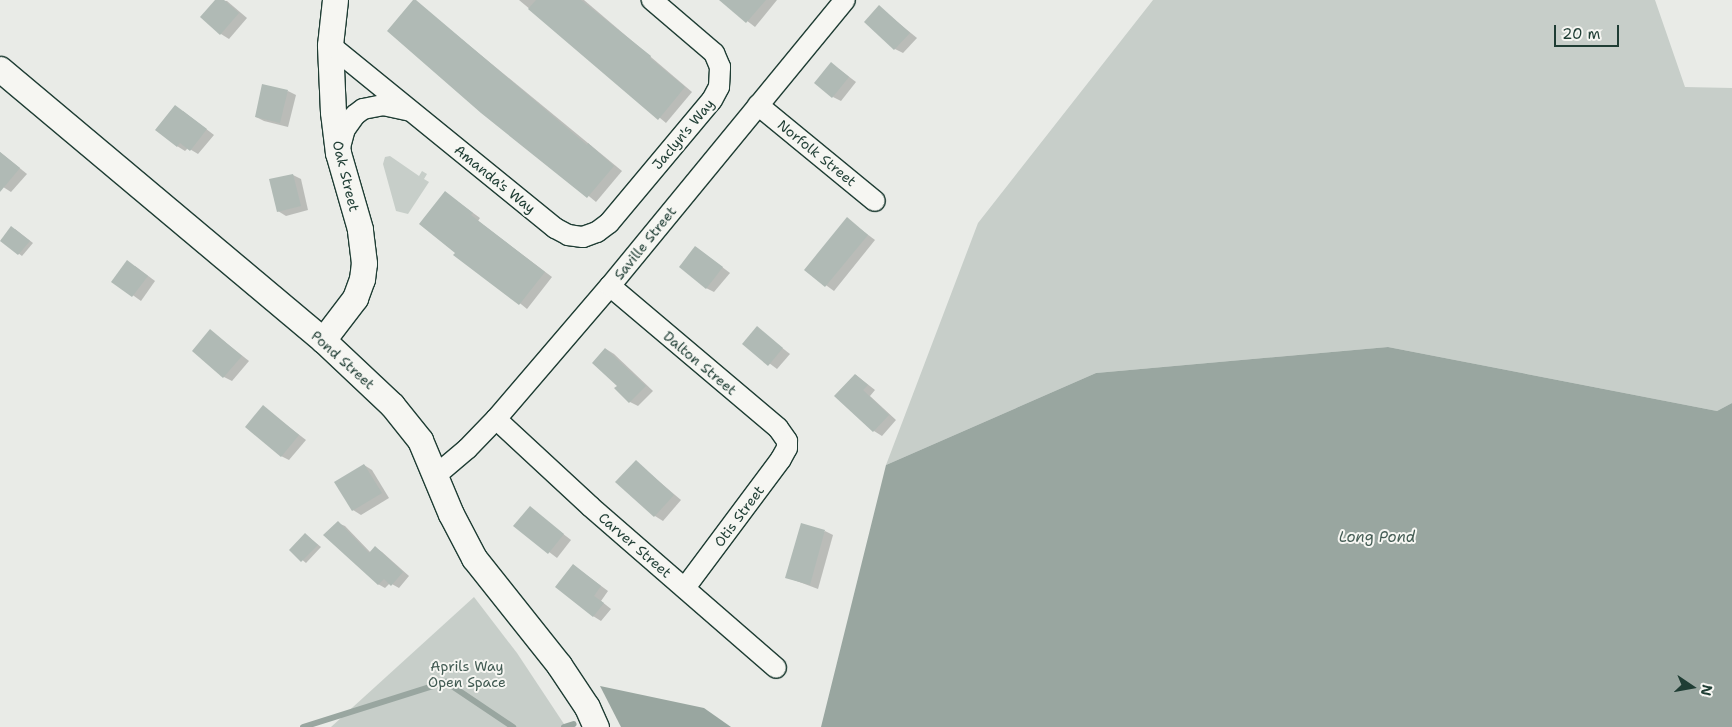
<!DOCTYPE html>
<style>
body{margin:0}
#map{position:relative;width:1732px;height:727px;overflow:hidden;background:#e9ebe7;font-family:"Shantell Sans",sans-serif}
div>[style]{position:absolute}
.green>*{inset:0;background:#c7cec9}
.water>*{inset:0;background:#99a6a0}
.shadow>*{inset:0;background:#0003}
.stream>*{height:6px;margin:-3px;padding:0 3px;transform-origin:3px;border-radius:3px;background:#99a6a0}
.building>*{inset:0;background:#b0bab5}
.roads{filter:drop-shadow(1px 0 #1f3d34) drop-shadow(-1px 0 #1f3d34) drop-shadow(0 1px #1f3d34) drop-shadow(0 -1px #1f3d34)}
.minor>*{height:20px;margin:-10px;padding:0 10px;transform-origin:10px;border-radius:10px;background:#f6f6f2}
.tertiary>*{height:25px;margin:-12.5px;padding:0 12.5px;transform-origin:12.5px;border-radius:12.5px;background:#f6f6f2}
span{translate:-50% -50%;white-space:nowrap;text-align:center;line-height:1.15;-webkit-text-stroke:4px #f6f6f2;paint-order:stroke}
.street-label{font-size:14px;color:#1f3d34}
.park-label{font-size:14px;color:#415a52}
.water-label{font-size:15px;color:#445c54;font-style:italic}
.north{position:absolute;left:1667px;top:662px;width:50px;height:50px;-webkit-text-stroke:4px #f6f6f2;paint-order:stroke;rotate:102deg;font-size:14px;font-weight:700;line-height:20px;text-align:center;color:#1f3d34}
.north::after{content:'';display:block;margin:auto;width:18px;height:22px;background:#1f3d34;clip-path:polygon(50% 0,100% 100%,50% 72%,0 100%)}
.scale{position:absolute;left:1554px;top:25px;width:65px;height:22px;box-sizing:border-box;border:2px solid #1f3d34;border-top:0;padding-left:6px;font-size:15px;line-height:18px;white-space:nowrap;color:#1f3d34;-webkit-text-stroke:4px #f6f6f2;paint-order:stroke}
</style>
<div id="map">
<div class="green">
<div style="clip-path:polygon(1153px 0,1655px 0,1685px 87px,1732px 88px,1732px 403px,1717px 411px,1388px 347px,1096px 373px,886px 465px,978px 223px)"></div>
<div style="clip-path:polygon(390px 156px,419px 176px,422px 171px,427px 174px,424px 179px,429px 182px,408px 214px,396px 211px,383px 164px,385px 157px)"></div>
<div style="clip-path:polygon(474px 597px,517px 653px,566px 727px,331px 727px)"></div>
</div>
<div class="water">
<div style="clip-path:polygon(1388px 347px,1717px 411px,1732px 403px,1732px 727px,821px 727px,886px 465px,1096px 373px)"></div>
<div style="clip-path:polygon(600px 686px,704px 708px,731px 727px,621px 727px)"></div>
</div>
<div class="shadow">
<div style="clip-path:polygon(216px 0,227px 1px,247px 18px,229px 39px,221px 34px)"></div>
<div style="clip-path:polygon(414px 0,622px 171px,596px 202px,389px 31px)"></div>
<div style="clip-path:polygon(519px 0,584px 0,692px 92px,666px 123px)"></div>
<div style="clip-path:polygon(720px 0,777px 0,755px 27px)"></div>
<div style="clip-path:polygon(879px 7px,917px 38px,903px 53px,895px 49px)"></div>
<div style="clip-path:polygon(839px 69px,856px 82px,841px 101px,833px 97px)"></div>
<div style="clip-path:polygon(288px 91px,296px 95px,288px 127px,264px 121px,256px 117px)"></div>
<div style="clip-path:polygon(183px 111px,214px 135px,198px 154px,188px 148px,185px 151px,177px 146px)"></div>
<div style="clip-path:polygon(0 152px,27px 174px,11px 192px,0 185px)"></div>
<div style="clip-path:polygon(293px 175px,301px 179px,308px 210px,286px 216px,278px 211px,271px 180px)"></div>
<div style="clip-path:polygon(446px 193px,480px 218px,478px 221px,552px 277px,527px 309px,457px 252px)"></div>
<div style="clip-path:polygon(847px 219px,875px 240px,834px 291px,805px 270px)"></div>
<div style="clip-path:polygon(15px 229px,33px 243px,22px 256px,1px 240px)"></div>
<div style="clip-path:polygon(696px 247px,730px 273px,714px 292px,706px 288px)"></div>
<div style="clip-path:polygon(135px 266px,155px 281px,141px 301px,113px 281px)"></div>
<div style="clip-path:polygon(757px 328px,790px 354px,777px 369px,744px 344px)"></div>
<div style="clip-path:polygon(211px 331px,249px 361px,232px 381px,224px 377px)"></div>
<div style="clip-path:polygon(606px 349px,614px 354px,653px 391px,638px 406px,630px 402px,619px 386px)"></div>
<div style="clip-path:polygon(856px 375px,875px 390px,870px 396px,896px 420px,882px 436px,874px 431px,836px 396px)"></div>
<div style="clip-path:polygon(263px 407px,306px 440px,289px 460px,281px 456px)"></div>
<div style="clip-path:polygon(636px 462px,681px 500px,663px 521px,655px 516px)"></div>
<div style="clip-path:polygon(364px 465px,372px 470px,389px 498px,361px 515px,353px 510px)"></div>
<div style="clip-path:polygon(530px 508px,571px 540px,557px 558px,515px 526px)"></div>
<div style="clip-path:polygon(338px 523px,345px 526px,371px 553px,376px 548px,382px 552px,409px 576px,399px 588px,390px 583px,385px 588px,378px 584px)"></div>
<div style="clip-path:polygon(825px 531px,833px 535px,818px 589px,786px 577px)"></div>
<div style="clip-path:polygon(305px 534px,321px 547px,306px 563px,290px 550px)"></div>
<div style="clip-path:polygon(573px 565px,608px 591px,601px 601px,611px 609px,601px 621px,593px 616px)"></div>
</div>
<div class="stream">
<div style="left:303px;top:727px;width:150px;rotate:-17.5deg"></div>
<div style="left:446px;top:682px;width:81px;rotate:33.9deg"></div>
<div style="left:564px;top:727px;width:10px;rotate:-17deg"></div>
</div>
<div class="building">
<div style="clip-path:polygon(215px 0,224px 0,239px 13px,220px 35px,200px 17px)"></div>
<div style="clip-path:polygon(413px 0,416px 0,587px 145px,588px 143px,614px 166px,587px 198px,481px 113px,387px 31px)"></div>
<div style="clip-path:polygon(536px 0,581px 0,651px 56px,650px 58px,685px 87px,658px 120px,528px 9px)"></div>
<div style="clip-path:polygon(719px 0,766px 0,746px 23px)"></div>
<div style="clip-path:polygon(879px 5px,910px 33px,894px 50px,864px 22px)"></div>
<div style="clip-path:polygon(831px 62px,849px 77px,832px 98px,814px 83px)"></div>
<div style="clip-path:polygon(262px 84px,288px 90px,280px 123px,255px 117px)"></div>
<div style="clip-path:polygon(175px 105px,207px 129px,190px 151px,180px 143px,177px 147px,155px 130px)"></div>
<div style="clip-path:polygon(0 152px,20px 168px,0 192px)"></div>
<div style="clip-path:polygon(293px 174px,301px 206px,277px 212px,269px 179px)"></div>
<div style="clip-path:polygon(445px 191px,473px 213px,471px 215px,545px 272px,519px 305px,453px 255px,455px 253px,419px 224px)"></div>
<div style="clip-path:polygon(847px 217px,868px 235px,825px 287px,804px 270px)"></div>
<div style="clip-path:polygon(11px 226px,30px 241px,18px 255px,0 241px)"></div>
<div style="clip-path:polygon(695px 246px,723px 267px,706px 289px,679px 267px)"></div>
<div style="clip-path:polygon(127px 260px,148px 276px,132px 297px,111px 282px)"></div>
<div style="clip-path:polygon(757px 326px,783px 348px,768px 366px,742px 344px)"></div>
<div style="clip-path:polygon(210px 329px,242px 356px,223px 378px,192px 351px)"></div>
<div style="clip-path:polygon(605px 348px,646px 386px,629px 403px,614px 388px,617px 386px,592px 363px)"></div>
<div style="clip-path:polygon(855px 374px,868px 385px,863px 390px,889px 415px,873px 432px,834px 396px)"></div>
<div style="clip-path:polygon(263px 405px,299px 435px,281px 457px,245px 427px)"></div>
<div style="clip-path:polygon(636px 460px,674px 495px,654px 517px,615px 482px)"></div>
<div style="clip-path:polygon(364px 464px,382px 493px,352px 511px,334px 482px)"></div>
<div style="clip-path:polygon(530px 506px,564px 534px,548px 554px,513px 526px)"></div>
<div style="clip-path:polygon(338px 521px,369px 553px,375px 546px,403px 572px,391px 586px,384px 579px,378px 585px,323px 535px)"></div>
<div style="clip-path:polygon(801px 523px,825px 530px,810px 585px,785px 578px)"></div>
<div style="clip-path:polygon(305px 533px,318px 545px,301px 562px,289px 550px)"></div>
<div style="clip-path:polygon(573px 564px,601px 586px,594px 596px,604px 603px,593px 617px,555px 587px)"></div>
</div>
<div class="roads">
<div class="minor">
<div style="left:330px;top:45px;width:290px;rotate:39.1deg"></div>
<div style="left:555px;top:228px;width:15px;rotate:28deg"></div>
<div style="left:568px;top:235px;width:15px;rotate:8deg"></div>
<div style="left:583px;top:237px;width:15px;rotate:-20deg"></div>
<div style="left:597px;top:232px;width:15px;rotate:-37deg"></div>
<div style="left:609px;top:223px;width:160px;rotate:-50.1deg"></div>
<div style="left:712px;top:100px;width:15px;rotate:-62deg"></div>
<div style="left:719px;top:87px;width:20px;rotate:-87deg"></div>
<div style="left:720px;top:67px;width:15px;rotate:-113deg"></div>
<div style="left:714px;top:53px;width:82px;rotate:-139.5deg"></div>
<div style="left:758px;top:105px;width:151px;rotate:39.4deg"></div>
<div style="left:339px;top:151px;width:23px;rotate:-75deg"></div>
<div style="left:345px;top:129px;width:17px;rotate:-54deg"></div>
<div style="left:355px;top:115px;width:10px;rotate:-37deg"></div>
<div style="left:363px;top:109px;width:20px;rotate:-11deg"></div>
<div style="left:383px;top:105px;width:25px;rotate:12deg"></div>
<div style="left:610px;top:286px;width:220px;rotate:40.2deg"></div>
<div style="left:778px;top:428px;width:16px;rotate:55deg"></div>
<div style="left:787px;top:441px;width:7px;rotate:90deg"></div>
<div style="left:787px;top:448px;width:13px;rotate:119deg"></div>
<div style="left:781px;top:459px;width:161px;rotate:126.7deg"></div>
<div style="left:496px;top:419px;width:129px;rotate:42.8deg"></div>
<div style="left:591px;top:507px;width:245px;rotate:41deg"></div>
<div style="left:435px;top:476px;width:42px;rotate:-40.2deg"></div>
<div style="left:467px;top:449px;width:42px;rotate:-46deg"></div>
<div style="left:496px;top:419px;width:175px;rotate:-49.4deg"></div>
<div style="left:610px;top:286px;width:370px;rotate:-50.6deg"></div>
</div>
<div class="tertiary">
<div style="left:0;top:69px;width:422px;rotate:40deg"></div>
<div style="left:323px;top:340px;width:95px;rotate:43.3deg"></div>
<div style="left:392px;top:405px;width:45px;rotate:51.3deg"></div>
<div style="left:420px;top:440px;width:80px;rotate:67.3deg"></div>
<div style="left:451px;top:514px;width:50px;rotate:62.4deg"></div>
<div style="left:474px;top:558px;width:137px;rotate:51.5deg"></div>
<div style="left:559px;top:665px;width:50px;rotate:56.3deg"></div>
<div style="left:587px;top:707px;width:22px;rotate:66deg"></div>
<div style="left:323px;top:340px;width:53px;rotate:-52.7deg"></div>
<div style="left:355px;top:298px;width:20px;rotate:-70deg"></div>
<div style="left:362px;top:279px;width:16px;rotate:-83deg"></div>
<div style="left:364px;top:263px;width:34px;rotate:-97deg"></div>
<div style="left:360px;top:229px;width:79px;rotate:-106.1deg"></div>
<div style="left:338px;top:153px;width:41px;rotate:-97deg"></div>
<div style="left:333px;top:112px;width:67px;rotate:-92.6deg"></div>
<div style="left:330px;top:45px;width:45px;rotate:-83.7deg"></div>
</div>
</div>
<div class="street-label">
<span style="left:683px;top:134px;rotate:-50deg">Jaclyn's Way</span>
<span style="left:817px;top:153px;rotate:39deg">Norfolk Street</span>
<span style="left:346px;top:176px;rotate:76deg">Oak Street</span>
<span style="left:495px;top:179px;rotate:39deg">Amanda's Way</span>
<span style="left:645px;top:243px;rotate:-51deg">Saville Street</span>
<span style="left:343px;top:360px;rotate:42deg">Pond Street</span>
<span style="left:700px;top:363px;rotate:40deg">Dalton Street</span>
<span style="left:739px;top:516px;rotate:-53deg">Otis Street</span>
<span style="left:635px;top:545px;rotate:41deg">Carver Street</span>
</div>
<div class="park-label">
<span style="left:467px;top:674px">Aprils Way<br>Open Space</span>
</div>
<div class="water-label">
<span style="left:1377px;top:538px">Long Pond</span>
</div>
<div class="north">N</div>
<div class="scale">20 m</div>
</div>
